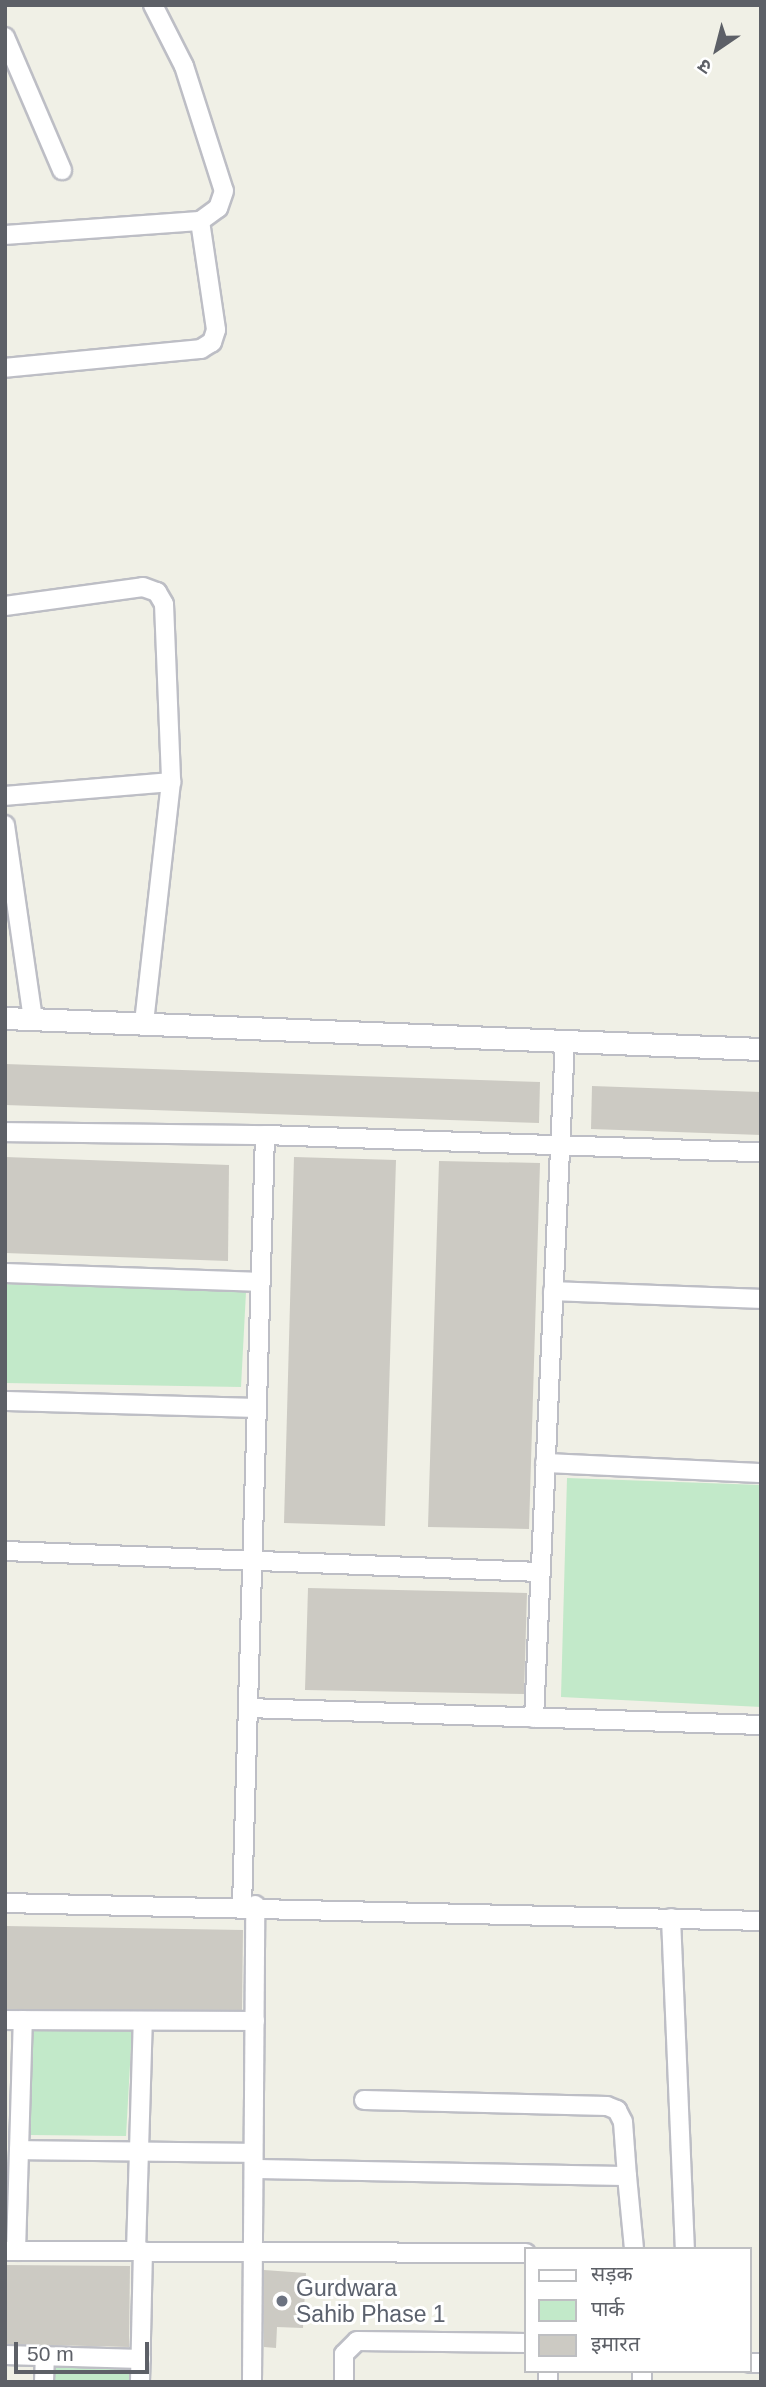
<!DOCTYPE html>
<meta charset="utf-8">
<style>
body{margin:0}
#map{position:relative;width:766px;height:2387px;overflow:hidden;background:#f0f0e6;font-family:Arial,"Noto Sans Devanagari",sans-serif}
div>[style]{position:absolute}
.green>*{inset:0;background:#c2e9c9}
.building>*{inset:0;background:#cccac3}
.roads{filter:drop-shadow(2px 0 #bdbec5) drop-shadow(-2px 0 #bdbec5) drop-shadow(0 2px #bdbec5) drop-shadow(0 -2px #bdbec5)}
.minor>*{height:18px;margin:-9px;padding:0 9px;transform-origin:9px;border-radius:9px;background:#fff}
.tertiary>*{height:21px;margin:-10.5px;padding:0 10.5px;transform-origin:10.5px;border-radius:10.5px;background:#fff}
.dots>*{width:19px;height:19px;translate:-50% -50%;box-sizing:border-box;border:4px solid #fff;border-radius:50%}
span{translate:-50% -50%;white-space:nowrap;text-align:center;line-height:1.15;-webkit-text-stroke:6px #fff;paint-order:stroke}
.worship-label{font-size:23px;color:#5b616d}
.left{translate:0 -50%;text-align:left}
.frame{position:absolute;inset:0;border:7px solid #5d6067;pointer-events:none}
.legend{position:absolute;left:524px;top:2247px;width:228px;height:126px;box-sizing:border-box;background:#fff;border:2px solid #bebfc2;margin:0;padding:9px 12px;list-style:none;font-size:21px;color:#5d6067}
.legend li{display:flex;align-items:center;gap:14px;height:35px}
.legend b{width:35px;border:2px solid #bebfc2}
.north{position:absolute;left:682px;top:14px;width:70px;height:70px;-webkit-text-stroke:5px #fff;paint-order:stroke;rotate:215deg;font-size:19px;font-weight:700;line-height:28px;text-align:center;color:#5d6067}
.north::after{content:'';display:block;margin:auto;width:24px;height:32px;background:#5d6067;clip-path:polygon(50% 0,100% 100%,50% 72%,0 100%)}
.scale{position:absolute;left:14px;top:2342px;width:135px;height:32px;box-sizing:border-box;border:4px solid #5d6067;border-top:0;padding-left:9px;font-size:21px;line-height:24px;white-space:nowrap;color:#5d6067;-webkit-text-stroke:5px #fff;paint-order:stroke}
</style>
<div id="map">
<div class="green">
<div style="clip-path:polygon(6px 1284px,246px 1292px,241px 1387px,5px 1383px)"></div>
<div style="clip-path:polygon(567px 1478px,761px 1485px,761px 1707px,561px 1697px)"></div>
<div style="clip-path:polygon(32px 2027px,132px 2029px,126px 2136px,30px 2135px)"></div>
<div style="clip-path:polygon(50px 2360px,129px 2362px,129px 2382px,50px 2382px)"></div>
</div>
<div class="building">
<div style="clip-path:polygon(5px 1064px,540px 1082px,539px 1123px,5px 1105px)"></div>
<div style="clip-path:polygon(592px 1086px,761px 1092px,761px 1135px,591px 1129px)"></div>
<div style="clip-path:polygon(5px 1157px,229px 1165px,228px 1261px,5px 1253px)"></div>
<div style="clip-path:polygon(294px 1157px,396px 1160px,385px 1526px,284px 1523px)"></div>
<div style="clip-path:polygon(439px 1161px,540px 1163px,529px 1529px,428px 1527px)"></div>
<div style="clip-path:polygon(308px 1588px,527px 1593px,524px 1694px,305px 1690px)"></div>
<div style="clip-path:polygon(5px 1926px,243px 1930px,242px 2010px,5px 2009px)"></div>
<div style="clip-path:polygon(5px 2265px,130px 2266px,129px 2347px,5px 2344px)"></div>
<div style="clip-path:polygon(264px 2270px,306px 2273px,303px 2328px,277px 2327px,276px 2348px,264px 2347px)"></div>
</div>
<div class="roads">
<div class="minor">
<div style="left:153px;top:5px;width:68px;rotate:63.1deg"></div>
<div style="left:184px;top:66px;width:131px;rotate:72.3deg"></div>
<div style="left:224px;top:191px;width:18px;rotate:109deg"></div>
<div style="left:218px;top:208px;width:22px;rotate:144deg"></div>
<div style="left:5px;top:37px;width:145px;rotate:66.8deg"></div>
<div style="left:5px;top:235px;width:196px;rotate:-4.1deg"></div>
<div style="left:200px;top:221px;width:110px;rotate:81.6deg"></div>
<div style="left:216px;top:330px;width:13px;rotate:108deg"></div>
<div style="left:212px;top:342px;width:13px;rotate:148deg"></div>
<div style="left:201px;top:349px;width:197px;rotate:174.5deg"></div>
<div style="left:5px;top:606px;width:139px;rotate:-7.8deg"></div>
<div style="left:143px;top:587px;width:15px;rotate:20deg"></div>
<div style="left:157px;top:592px;width:14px;rotate:60deg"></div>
<div style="left:164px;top:604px;width:178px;rotate:87.7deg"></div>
<div style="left:171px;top:782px;width:243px;rotate:96.4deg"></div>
<div style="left:5px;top:796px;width:167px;rotate:-4.8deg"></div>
<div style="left:5px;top:825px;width:196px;rotate:81.8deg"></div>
<div style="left:5px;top:1132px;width:260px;rotate:0.7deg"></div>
<div style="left:265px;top:1135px;width:770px;rotate:91.71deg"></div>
<div style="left:265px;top:1135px;width:496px;rotate:2deg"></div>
<div style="left:5px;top:1273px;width:256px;rotate:2deg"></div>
<div style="left:553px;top:1291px;width:208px;rotate:2.2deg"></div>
<div style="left:5px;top:1401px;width:252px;rotate:1.6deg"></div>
<div style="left:545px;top:1463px;width:216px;rotate:2.7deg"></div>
<div style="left:5px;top:1551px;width:535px;rotate:2.25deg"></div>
<div style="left:248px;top:1708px;width:513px;rotate:1.9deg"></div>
<div style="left:534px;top:1718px;width:678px;rotate:-87.38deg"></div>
<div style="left:5px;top:1903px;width:756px;rotate:1.36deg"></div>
<div style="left:671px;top:1918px;width:331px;rotate:87.6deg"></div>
<div style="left:5px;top:2020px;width:250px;rotate:0.2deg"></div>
<div style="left:364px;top:2100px;width:243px;rotate:1.4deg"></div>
<div style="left:607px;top:2106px;width:11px;rotate:22deg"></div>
<div style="left:617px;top:2110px;width:13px;rotate:63deg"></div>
<div style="left:623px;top:2122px;width:54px;rotate:85.8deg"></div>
<div style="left:19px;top:2150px;width:234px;rotate:0.7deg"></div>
<div style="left:254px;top:2169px;width:373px;rotate:1.1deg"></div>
<div style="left:627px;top:2176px;width:73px;rotate:84.5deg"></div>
<div style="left:5px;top:2251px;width:521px;rotate:0.22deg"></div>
<div style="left:16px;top:2251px;width:231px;rotate:-88.3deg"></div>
<div style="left:136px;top:2251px;width:230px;rotate:-88.3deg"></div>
<div style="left:5px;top:2355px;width:136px;rotate:1.7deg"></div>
<div style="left:750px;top:2363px;width:11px"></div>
<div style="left:642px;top:2371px;width:11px;rotate:90deg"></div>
<div style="left:44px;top:2382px;width:26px;rotate:-88deg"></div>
<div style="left:140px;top:2382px;width:131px;rotate:-88.7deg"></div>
<div style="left:252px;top:2382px;width:477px;rotate:-89.6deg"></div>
<div style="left:344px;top:2382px;width:28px;rotate:-90deg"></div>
<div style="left:344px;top:2354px;width:18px;rotate:-45deg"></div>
<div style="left:357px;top:2341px;width:169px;rotate:0.7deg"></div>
<div style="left:548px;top:2382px;width:11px;rotate:-90deg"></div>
</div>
<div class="tertiary">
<div style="left:5px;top:1018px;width:757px;rotate:2.35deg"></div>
</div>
</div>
<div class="dots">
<div style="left:282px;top:2301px;background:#6b7280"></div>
</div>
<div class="worship-label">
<span class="left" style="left:296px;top:2301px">Gurdwara<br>Sahib Phase 1</span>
</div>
<div class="frame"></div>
<ul class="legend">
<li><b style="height:9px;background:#fff"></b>सड़क</li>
<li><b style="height:19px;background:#c2e9c9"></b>पार्क</li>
<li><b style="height:19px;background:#cccac3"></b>इमारत</li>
</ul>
<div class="north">उ</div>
<div class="scale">50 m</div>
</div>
